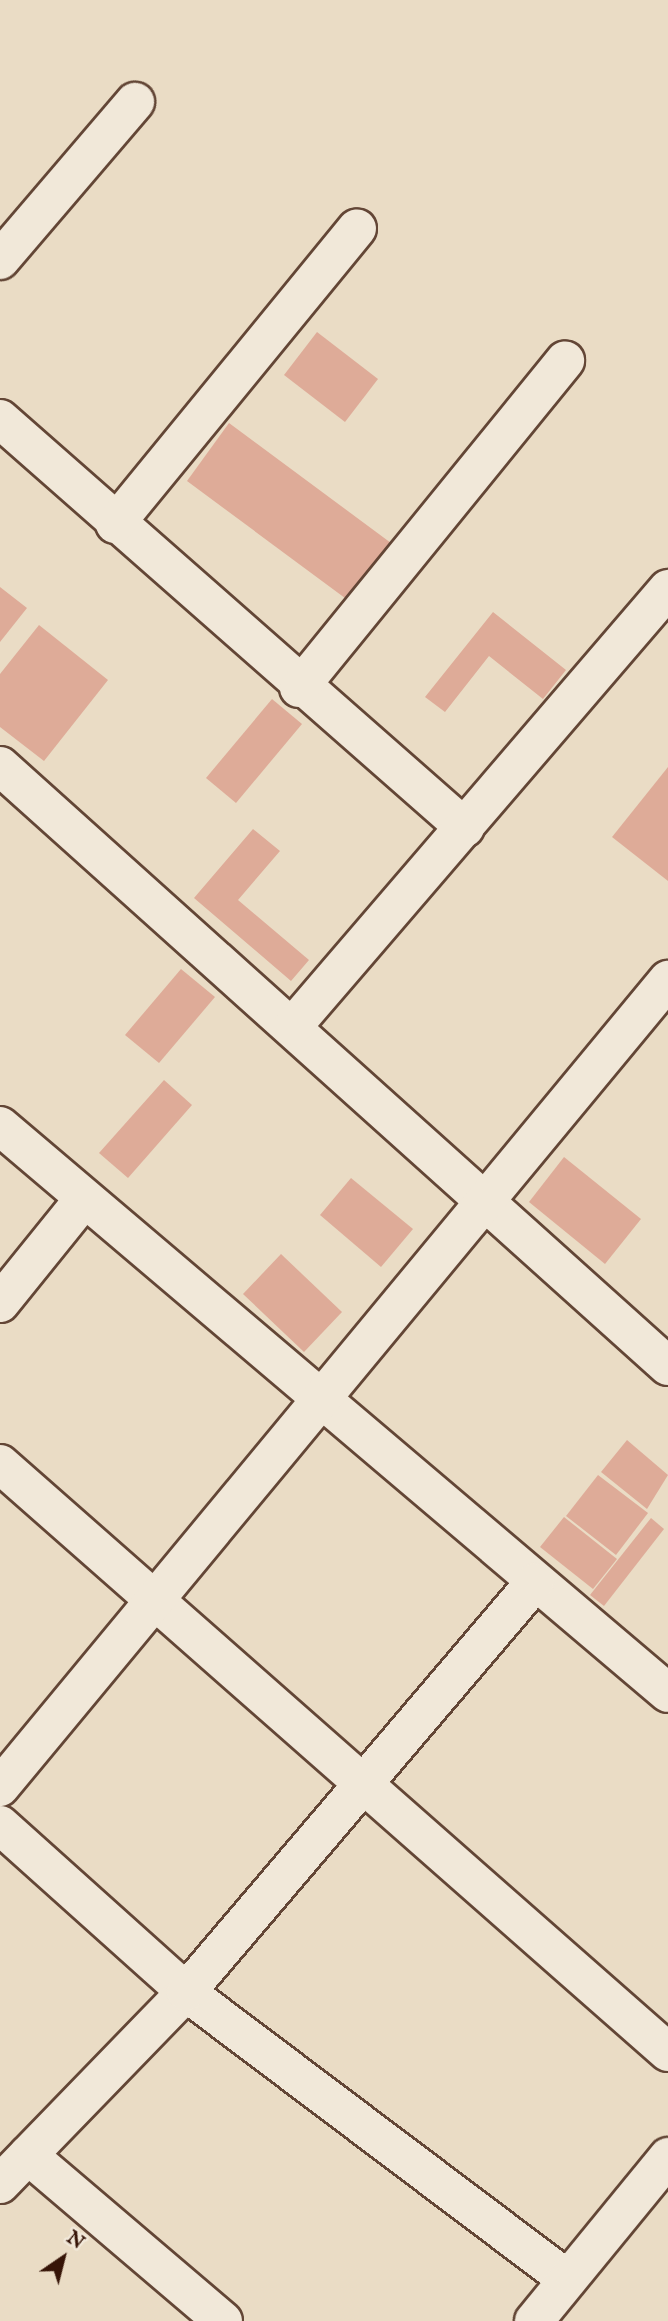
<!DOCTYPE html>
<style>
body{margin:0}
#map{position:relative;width:668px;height:2321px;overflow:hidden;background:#eadcc5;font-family:"IM FELL English",serif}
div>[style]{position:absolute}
.building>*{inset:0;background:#deab98}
.roads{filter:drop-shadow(2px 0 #634636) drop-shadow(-2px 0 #634636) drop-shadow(0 2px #634636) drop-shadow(0 -2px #634636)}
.street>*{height:38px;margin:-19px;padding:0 19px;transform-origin:19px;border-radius:19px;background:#f1e8d9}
span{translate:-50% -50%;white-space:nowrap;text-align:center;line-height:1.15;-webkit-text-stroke:6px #f1e8d9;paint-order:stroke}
.north{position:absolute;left:28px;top:2223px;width:70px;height:70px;-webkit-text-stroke:5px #f1e8d9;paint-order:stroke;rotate:35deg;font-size:19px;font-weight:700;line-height:28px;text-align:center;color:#361407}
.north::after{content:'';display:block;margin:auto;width:24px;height:32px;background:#361407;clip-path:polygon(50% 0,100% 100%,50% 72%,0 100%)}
</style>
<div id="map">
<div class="building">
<div style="clip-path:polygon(317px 332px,378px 379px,345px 422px,284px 375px)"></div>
<div style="clip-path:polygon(229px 423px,391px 543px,349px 601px,187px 481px)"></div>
<div style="clip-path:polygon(0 587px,27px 608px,0 642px)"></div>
<div style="clip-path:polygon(493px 612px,566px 670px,543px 699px,489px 656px,445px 712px,425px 697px)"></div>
<div style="clip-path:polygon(39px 625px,108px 680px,44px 761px,0 727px,0 674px)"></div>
<div style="clip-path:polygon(272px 699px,302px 724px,236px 803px,206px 778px)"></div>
<div style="clip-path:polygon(668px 767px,668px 881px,612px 837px)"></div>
<div style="clip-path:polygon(253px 829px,280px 851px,238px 900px,309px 960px,291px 981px,194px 898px)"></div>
<div style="clip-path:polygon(181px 969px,215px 997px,159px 1063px,125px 1035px)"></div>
<div style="clip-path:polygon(164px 1080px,192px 1105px,128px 1178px,99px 1153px)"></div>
<div style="clip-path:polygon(564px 1157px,641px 1219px,605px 1264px,529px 1202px)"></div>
<div style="clip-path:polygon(351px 1178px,413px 1229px,381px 1267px,320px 1215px)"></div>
<div style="clip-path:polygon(281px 1254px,342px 1312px,304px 1352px,243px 1294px)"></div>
<div style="clip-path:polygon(627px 1440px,668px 1475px,647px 1509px,601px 1472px)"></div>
<div style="clip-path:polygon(598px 1475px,648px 1513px,616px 1555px,566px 1516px)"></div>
<div style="clip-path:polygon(564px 1517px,617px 1559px,593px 1589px,540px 1547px)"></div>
<div style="clip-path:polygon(651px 1518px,664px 1529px,604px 1606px,590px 1595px)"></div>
</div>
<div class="roads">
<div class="street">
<div style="left:0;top:260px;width:208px;rotate:-49.5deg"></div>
<div style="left:0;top:419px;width:619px;rotate:41.33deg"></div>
<div style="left:115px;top:524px;width:382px;rotate:-50.7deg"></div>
<div style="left:299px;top:688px;width:422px;rotate:-50.9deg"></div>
<div style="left:0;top:766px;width:898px;rotate:41.93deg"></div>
<div style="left:293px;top:1026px;width:576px;rotate:-49.37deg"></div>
<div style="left:0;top:1126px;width:876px;rotate:40.32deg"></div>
<div style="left:0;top:1303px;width:134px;rotate:-51.1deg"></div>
<div style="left:0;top:1464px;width:890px;rotate:41.36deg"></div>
<div style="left:0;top:1787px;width:1048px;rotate:-50.38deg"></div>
<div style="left:0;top:1825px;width:250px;rotate:41.9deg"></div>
<div style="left:186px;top:1992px;width:477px;rotate:37deg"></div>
<div style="left:28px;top:2155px;width:256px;rotate:40.4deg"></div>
<div style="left:0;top:2184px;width:267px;rotate:-45.9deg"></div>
<div style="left:186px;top:1992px;width:538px;rotate:-49.59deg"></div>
<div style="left:534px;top:2321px;width:212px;rotate:-50.7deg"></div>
</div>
</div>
<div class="north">N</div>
</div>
